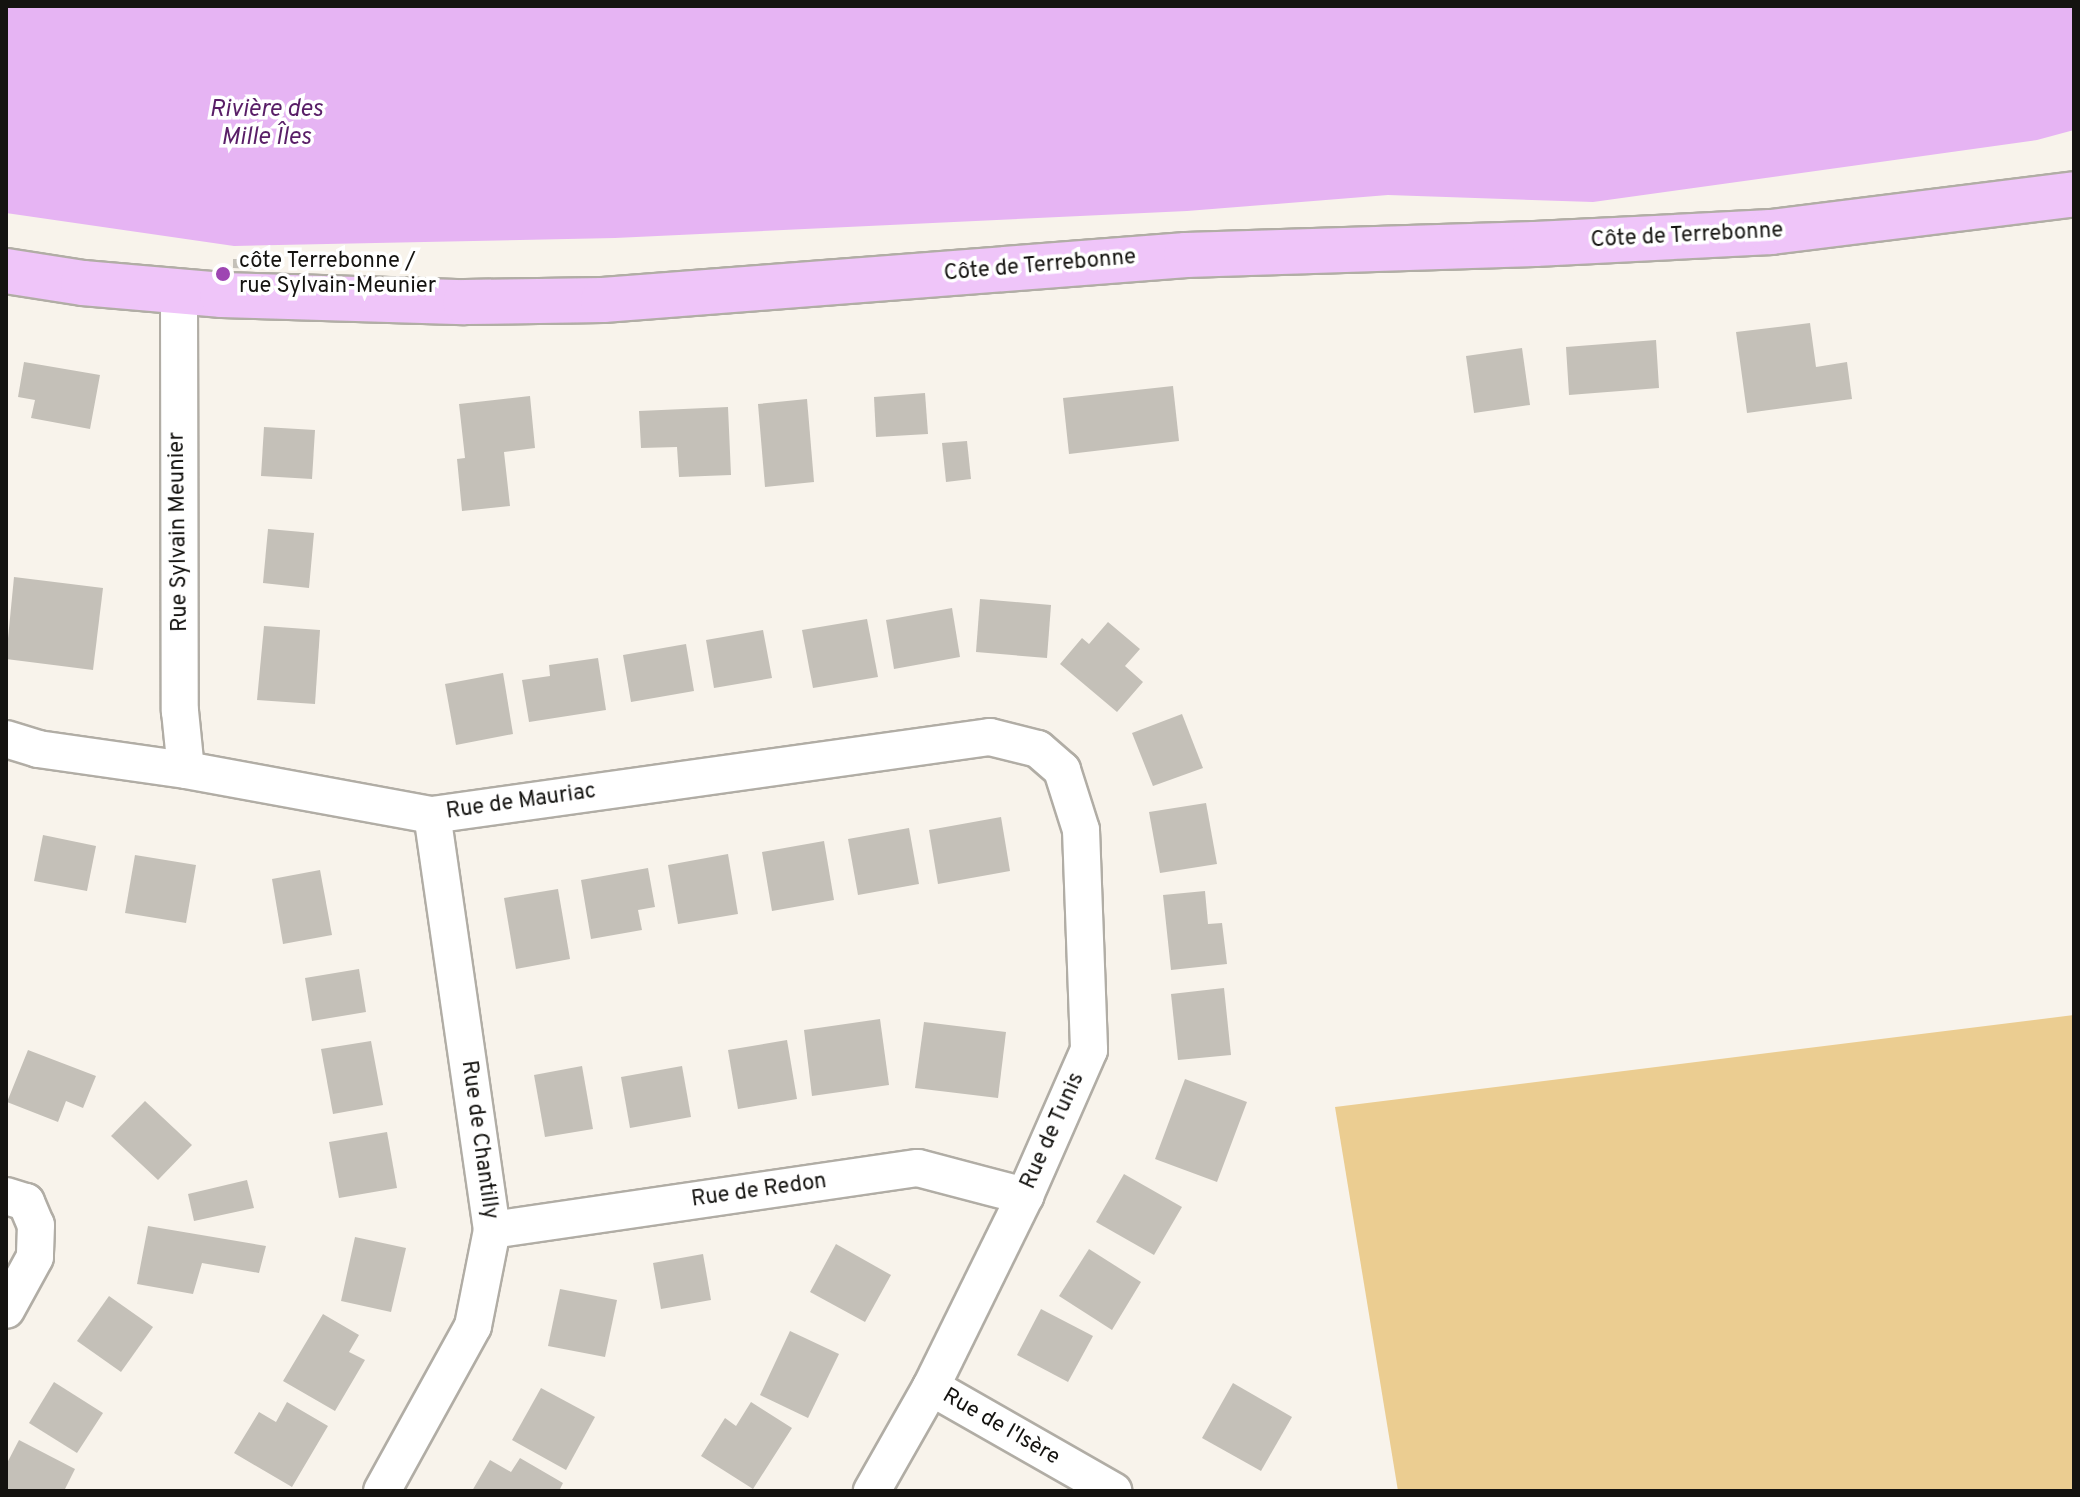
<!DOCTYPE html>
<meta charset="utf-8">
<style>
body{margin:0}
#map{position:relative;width:2080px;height:1497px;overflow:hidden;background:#f8f3eb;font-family:Overpass,sans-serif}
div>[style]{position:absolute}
.green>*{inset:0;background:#ebcd91}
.water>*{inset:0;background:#e6b4f3}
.building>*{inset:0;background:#c4c0b8}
.roads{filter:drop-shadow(2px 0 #b1ada5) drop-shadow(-2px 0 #b1ada5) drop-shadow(0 2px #b1ada5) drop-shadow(0 -2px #b1ada5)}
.minor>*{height:36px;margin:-18px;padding:0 18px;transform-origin:18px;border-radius:18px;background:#fff}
.major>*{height:44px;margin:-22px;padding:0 22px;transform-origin:22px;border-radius:22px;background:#efc5f9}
.dots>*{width:22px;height:22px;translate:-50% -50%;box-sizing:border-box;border:4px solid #fff;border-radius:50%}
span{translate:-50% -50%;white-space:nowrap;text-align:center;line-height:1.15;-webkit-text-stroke:7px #fff;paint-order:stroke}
.street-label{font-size:22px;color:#141310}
.poi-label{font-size:22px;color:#141310}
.left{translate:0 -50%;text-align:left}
.water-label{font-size:24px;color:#591e67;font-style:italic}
.frame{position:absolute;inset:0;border:8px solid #141310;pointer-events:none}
</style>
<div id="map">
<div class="green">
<div style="clip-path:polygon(2074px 1015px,2074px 1491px,1398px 1491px,1335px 1107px)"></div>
</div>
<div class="water">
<div style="clip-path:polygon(6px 6px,2074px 6px,2074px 130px,2037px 140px,1593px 202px,1388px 195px,1187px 211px,615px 238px,234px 246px,6px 213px)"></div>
</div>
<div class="building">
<div style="clip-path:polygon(233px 259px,252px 259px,252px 269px,233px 268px)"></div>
<div style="clip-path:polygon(1810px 323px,1816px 367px,1847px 362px,1852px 399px,1747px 413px,1736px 332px)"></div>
<div style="clip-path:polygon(1656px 340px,1659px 388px,1569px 395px,1566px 347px)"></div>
<div style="clip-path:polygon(1522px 348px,1530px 405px,1474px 413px,1466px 356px)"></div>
<div style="clip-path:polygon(24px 362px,100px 375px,90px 429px,31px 418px,35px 400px,18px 397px)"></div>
<div style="clip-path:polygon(1173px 386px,1179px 441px,1069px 454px,1063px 398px)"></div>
<div style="clip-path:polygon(925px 393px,928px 434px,876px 437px,874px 397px)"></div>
<div style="clip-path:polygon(530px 396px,535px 448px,504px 452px,510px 506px,462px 511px,457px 459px,465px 458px,459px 404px)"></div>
<div style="clip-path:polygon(807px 399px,814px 482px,765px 487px,758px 404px)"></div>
<div style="clip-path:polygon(728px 407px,731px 475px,679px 477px,677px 447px,641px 448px,639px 411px)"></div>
<div style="clip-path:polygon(264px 427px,315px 430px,312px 479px,261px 476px)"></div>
<div style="clip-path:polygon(967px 441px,971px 479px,946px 482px,942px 443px)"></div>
<div style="clip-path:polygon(268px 529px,314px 533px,309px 588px,263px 583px)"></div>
<div style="clip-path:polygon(14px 577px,103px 588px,93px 670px,6px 659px)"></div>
<div style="clip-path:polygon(980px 599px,1051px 605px,1047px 658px,976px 652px)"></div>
<div style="clip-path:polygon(952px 608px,960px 657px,894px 669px,886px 620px)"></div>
<div style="clip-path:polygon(867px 619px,878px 677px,813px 688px,802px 630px)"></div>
<div style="clip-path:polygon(1108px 622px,1140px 649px,1125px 666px,1143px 682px,1117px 712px,1060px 664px,1082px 638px,1089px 644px)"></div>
<div style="clip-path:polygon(264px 626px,320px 630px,315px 704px,257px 700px)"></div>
<div style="clip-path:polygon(763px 630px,772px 678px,714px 688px,706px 640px)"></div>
<div style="clip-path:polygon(686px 644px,694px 691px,631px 702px,623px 655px)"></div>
<div style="clip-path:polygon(598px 658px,606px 710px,529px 722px,522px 680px,550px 676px,549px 665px)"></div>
<div style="clip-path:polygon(503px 673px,513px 734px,456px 745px,445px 684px)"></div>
<div style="clip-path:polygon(1182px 714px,1203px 768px,1153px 786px,1132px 733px)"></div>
<div style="clip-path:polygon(1206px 803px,1217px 864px,1160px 873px,1149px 812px)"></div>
<div style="clip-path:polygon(1001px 817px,1010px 871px,938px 884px,929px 830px)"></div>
<div style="clip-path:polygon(909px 828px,919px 884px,858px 895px,848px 839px)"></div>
<div style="clip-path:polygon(43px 835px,96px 846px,87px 891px,34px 881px)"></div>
<div style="clip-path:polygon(824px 841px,834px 900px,772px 911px,762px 852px)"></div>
<div style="clip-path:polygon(728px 854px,738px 914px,678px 924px,668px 865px)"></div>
<div style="clip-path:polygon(135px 855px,196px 865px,186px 923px,125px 913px)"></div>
<div style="clip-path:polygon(648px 868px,655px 907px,638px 910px,642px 930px,591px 939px,581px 880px)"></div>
<div style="clip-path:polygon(320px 870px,332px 935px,283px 944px,272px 879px)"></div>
<div style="clip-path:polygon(558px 889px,570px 959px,516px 969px,504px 898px)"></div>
<div style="clip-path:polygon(1205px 891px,1208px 924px,1222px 923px,1227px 964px,1171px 970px,1163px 895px)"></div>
<div style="clip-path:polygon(359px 969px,366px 1012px,312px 1021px,305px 978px)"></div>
<div style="clip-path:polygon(1224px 988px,1231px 1055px,1178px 1060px,1171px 994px)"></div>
<div style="clip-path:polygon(880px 1019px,889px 1085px,812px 1096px,804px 1030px)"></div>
<div style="clip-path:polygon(924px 1022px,1006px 1032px,998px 1098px,915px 1088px)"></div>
<div style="clip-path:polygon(787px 1040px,797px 1099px,738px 1109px,728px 1050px)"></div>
<div style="clip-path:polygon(371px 1041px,383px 1105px,333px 1114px,321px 1049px)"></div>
<div style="clip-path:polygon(28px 1050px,96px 1076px,83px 1108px,66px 1101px,58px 1122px,7px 1102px)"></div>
<div style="clip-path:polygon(582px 1066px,593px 1129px,545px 1137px,534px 1075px)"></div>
<div style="clip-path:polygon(682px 1066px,691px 1117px,630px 1128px,621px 1077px)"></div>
<div style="clip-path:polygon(1185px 1079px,1247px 1102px,1217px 1182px,1155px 1159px)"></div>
<div style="clip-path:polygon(145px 1101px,192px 1145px,158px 1180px,111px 1136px)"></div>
<div style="clip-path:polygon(387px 1132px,397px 1188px,339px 1198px,329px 1142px)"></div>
<div style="clip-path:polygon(1124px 1174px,1182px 1207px,1154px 1255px,1096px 1222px)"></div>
<div style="clip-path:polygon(247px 1180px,254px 1208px,194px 1221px,188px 1194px)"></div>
<div style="clip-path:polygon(148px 1226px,266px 1246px,259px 1273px,202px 1263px,193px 1294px,137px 1284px)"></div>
<div style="clip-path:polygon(355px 1237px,406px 1248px,391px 1312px,341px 1301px)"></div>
<div style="clip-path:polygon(836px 1244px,891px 1275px,865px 1322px,810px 1292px)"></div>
<div style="clip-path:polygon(1089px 1249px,1141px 1282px,1112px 1330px,1059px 1296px)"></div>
<div style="clip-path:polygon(703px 1254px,711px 1300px,661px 1309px,653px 1263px)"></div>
<div style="clip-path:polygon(560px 1289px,617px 1300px,605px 1357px,548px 1346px)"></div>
<div style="clip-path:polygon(109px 1296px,153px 1327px,121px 1372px,77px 1341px)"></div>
<div style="clip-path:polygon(1041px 1309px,1093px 1336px,1068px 1382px,1017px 1355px)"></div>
<div style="clip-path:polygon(323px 1314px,359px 1335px,349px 1352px,365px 1360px,335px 1411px,283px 1381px)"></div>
<div style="clip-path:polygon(790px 1331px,839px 1354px,808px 1418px,760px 1395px)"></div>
<div style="clip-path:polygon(54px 1382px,103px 1413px,77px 1453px,29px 1423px)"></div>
<div style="clip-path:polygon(1233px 1383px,1292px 1417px,1261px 1471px,1202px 1438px)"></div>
<div style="clip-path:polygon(541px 1388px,595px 1417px,566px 1470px,512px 1440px)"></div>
<div style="clip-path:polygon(287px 1402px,328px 1426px,292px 1487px,234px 1453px,259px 1412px,276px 1422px)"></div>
<div style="clip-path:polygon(751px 1402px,792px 1428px,753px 1489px,701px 1456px,725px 1418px,736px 1426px)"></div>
<div style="clip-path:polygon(19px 1440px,75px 1469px,64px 1491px,6px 1491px,6px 1465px)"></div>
<div style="clip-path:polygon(520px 1458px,563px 1483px,559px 1491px,472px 1491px,490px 1460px,511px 1472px)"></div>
</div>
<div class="roads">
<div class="minor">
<div style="left:179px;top:293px;width:418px;rotate:89.9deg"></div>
<div style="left:180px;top:711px;width:59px;rotate:84.2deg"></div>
<div style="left:6px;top:739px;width:34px;rotate:17deg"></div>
<div style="left:38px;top:749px;width:149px;rotate:8.1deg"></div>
<div style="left:186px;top:770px;width:250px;rotate:10.4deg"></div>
<div style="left:432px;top:815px;width:563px;rotate:-7.96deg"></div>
<div style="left:990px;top:737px;width:49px;rotate:14deg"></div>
<div style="left:1038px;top:749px;width:32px;rotate:41deg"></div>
<div style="left:1062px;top:770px;width:63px;rotate:72.4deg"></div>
<div style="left:1081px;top:830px;width:220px;rotate:87.9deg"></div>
<div style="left:1089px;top:1050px;width:159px;rotate:113.7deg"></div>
<div style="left:1025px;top:1196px;width:213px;rotate:116.2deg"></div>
<div style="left:931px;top:1387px;width:120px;rotate:119.6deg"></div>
<div style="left:6px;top:1196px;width:21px;rotate:17deg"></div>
<div style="left:26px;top:1202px;width:25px;rotate:67deg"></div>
<div style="left:36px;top:1225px;width:32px;rotate:92deg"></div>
<div style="left:35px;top:1257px;width:60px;rotate:118.7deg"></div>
<div style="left:492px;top:1230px;width:430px;rotate:-8.3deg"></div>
<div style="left:918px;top:1168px;width:111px;rotate:14.7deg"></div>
<div style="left:931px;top:1387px;width:210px;rotate:29.7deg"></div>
<div style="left:382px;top:1491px;width:188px;rotate:-61.1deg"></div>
<div style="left:473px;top:1326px;width:98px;rotate:-78.8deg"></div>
<div style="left:492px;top:1230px;width:419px;rotate:-98.2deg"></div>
</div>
<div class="major">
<div style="left:6px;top:271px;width:78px;rotate:8.9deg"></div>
<div style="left:83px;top:283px;width:140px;rotate:4.9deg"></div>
<div style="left:222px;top:295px;width:243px;rotate:1.7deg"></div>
<div style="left:465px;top:302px;width:138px;rotate:-0.8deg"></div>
<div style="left:603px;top:300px;width:585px;rotate:-4.41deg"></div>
<div style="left:1186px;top:255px;width:349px;rotate:-1.8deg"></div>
<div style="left:1535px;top:244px;width:236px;rotate:-2.9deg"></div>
<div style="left:1771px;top:232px;width:305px;rotate:-7.1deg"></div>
</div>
</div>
<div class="dots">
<div style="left:223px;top:274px;background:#9e46b2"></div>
</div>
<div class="street-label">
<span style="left:1687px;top:236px;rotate:-3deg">Côte de Terrebonne</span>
<span style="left:1040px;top:266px;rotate:-5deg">Côte de Terrebonne</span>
<span style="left:179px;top:532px;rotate:-91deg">Rue Sylvain Meunier</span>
<span style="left:521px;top:802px;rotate:-8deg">Rue de Mauriac</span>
<span style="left:1053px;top:1131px;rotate:-66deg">Rue de Tunis</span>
<span style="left:479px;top:1140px;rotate:82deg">Rue de Chantilly</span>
<span style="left:759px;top:1191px;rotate:-8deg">Rue de Redon</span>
<span style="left:1001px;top:1427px;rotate:30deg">Rue de l'Isère</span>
</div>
<div class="poi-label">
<span class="left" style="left:239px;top:274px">côte Terrebonne /<br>rue Sylvain-Meunier</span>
</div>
<div class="water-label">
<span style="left:266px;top:125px">Rivière des<br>Mille Îles</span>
</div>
<div class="frame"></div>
</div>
